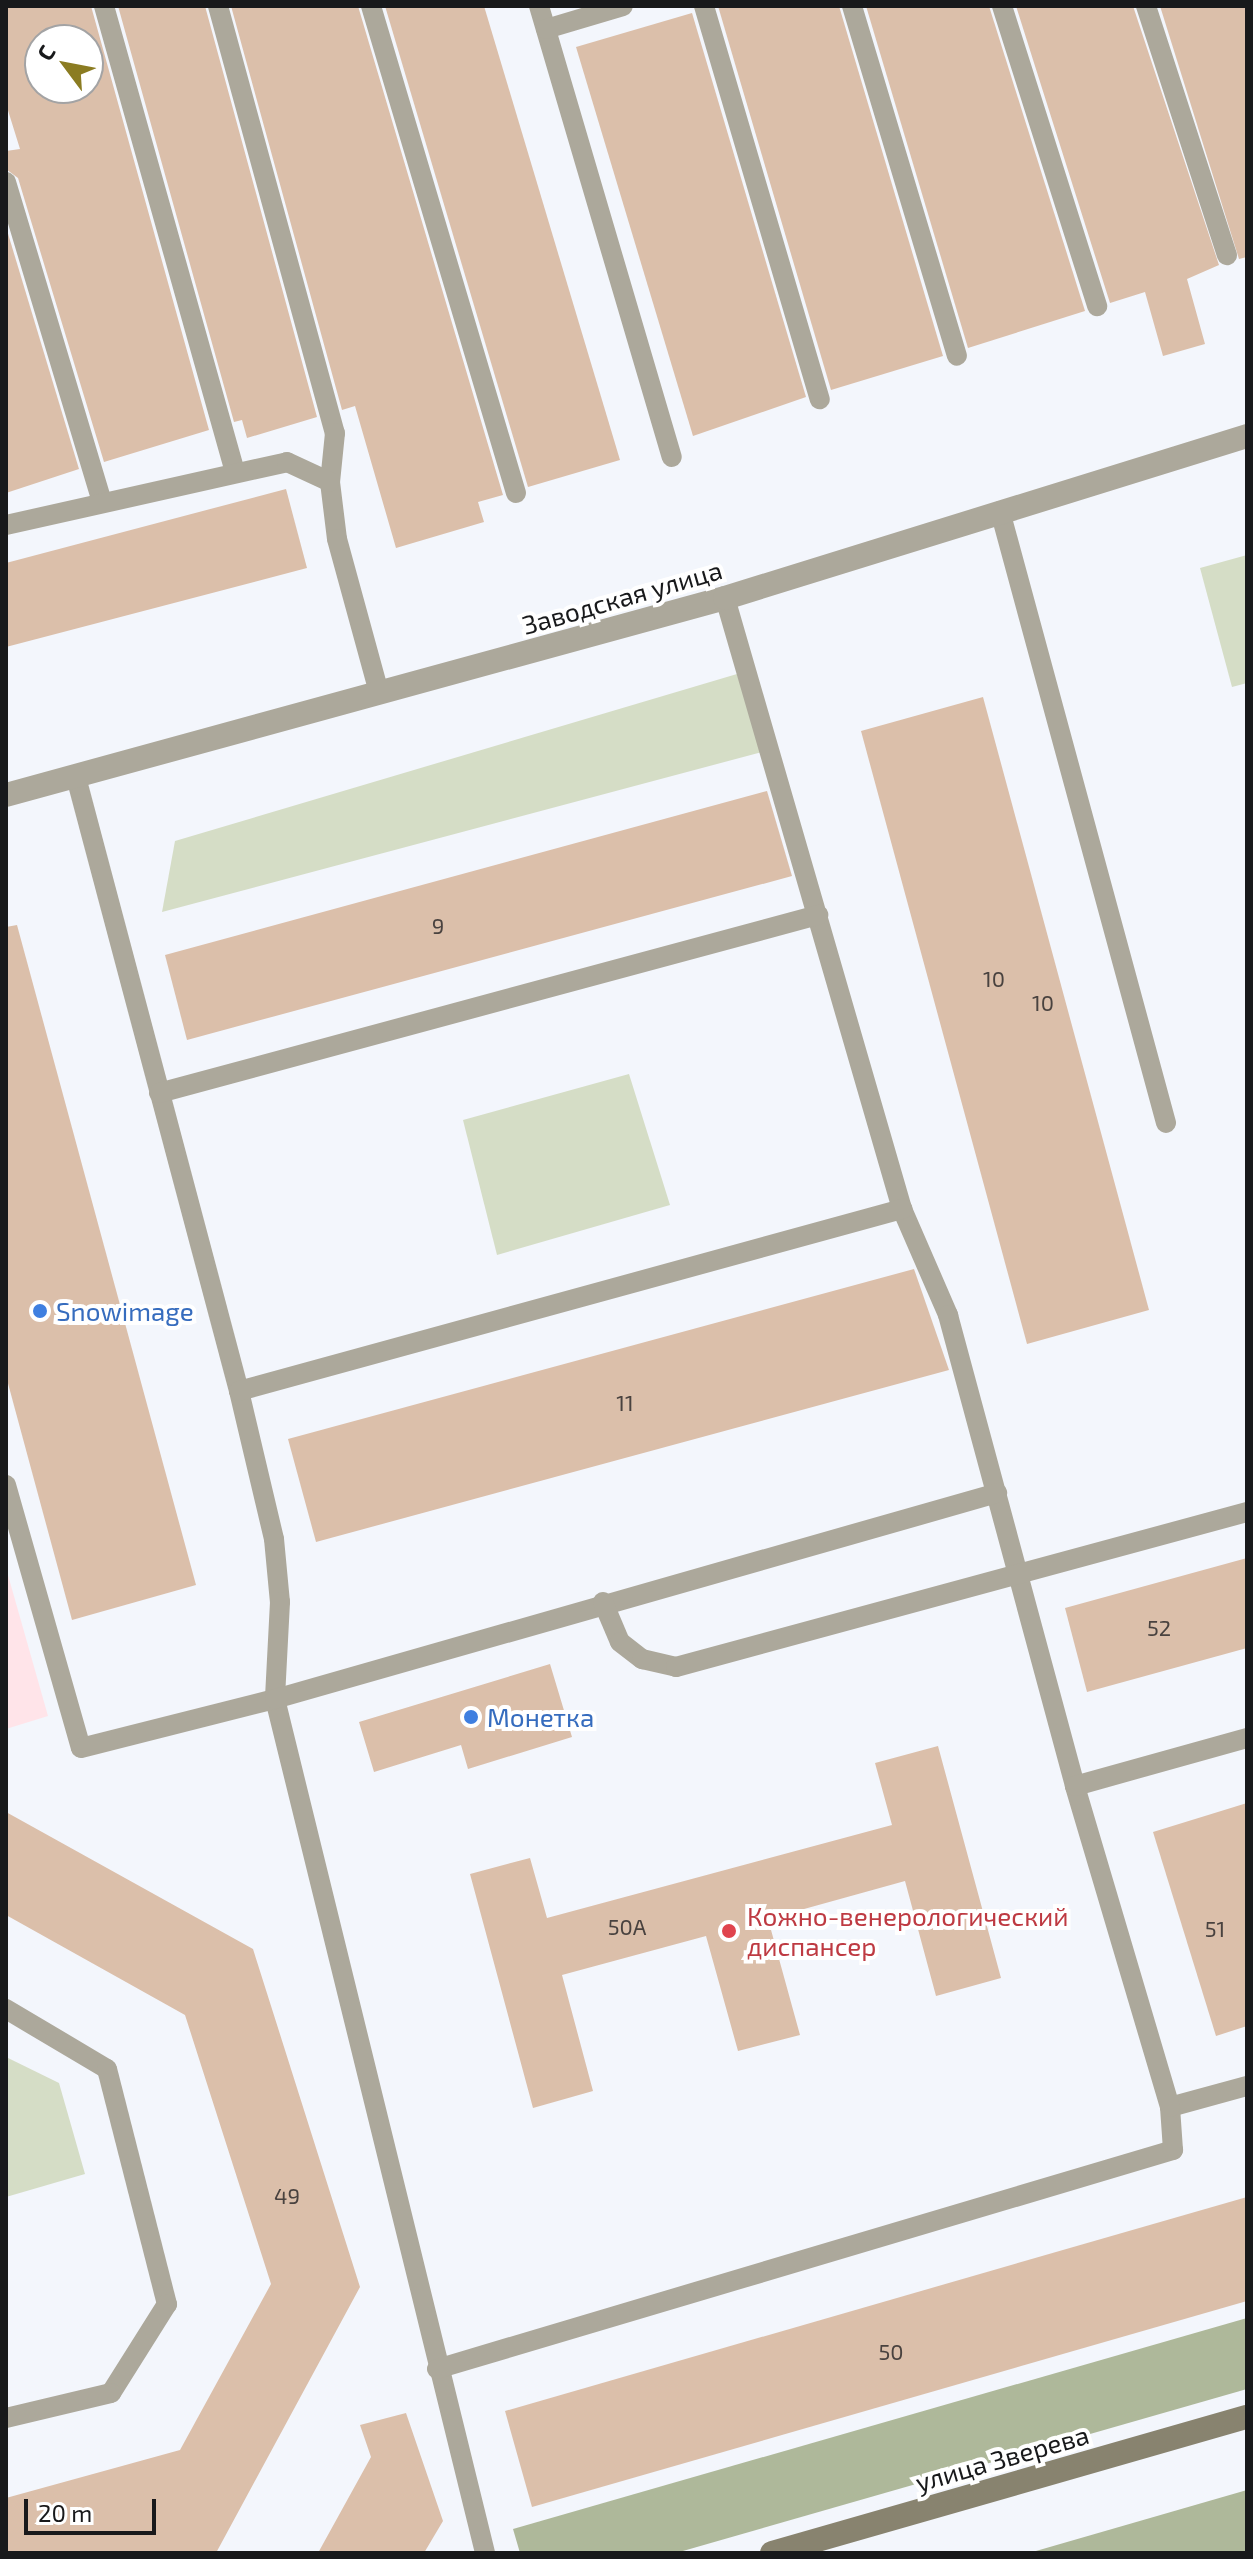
<!DOCTYPE html>
<meta charset="utf-8">
<style>
body{margin:0}
#map{position:relative;width:1253px;height:2559px;overflow:hidden;background:#f3f6fc;font-family:"Exo 2",sans-serif}
div>[style]{position:absolute}
.education>*{inset:0;background:#ffe4e9}
.green>*{inset:0;background:#d5ddc6}
.forest>*{inset:0;background:#aeb89a}
.building>*{inset:0;background:#dbbfaa}
.service>*{height:20px;margin:-10px;padding:0 10px;transform-origin:10px;border-radius:10px;background:#aca89b}
.tertiary>*{height:24px;margin:-12px;padding:0 12px;transform-origin:12px;border-radius:12px;background:#aca89b}
.secondary>*{height:24px;margin:-12px;padding:0 12px;transform-origin:12px;border-radius:12px;background:#88836f}
.dots>*{width:22px;height:22px;translate:-50% -50%;box-sizing:border-box;border:4px solid #fff;border-radius:50%}
span{translate:-50% -50%;white-space:nowrap;text-align:center;line-height:1.15;-webkit-text-stroke:8px #fff;paint-order:stroke}
.number-label{font-size:22px;color:#49423f}
.number-label span{-webkit-text-stroke-width:0}
.street-label{font-size:26px;color:#18191b}
.shop-label{font-size:26px;color:#366cbe}
.left{translate:0 -50%;text-align:left}
.health-label{font-size:26px;color:#be3a42}
.frame{position:absolute;inset:0;border:8px solid #18191b;pointer-events:none}
.north{position:absolute;left:24px;top:24px;width:80px;height:80px;box-sizing:border-box;background:#fff;border:2px solid #a3a3a4;border-radius:50%;rotate:302deg;font-size:22px;font-weight:700;line-height:32px;text-align:center;color:#18191b}
.north::after{content:'';display:block;margin:auto;width:28px;height:36px;background:#8b7c22;clip-path:polygon(50% 0,100% 100%,50% 72%,0 100%)}
.scale{position:absolute;left:24px;top:2499px;width:132px;height:36px;box-sizing:border-box;border:4px solid #18191b;border-top:0;padding-left:10px;font-size:24px;line-height:28px;white-space:nowrap;color:#18191b;-webkit-text-stroke:6px #fff;paint-order:stroke}
</style>
<div id="map">
<div class="education">
<div style="clip-path:polygon(6px 1568px,48px 1716px,6px 1729px)"></div>
</div>
<div class="green">
<div style="clip-path:polygon(1247px 555px,1247px 683px,1232px 687px,1200px 568px)"></div>
<div style="clip-path:polygon(737px 674px,762px 752px,162px 912px,175px 841px)"></div>
<div style="clip-path:polygon(629px 1074px,670px 1205px,497px 1255px,463px 1120px)"></div>
<div style="clip-path:polygon(6px 2057px,59px 2083px,85px 2174px,6px 2197px)"></div>
</div>
<div class="forest">
<div style="clip-path:polygon(1247px 2318px,1247px 2389px,676px 2553px,520px 2553px,513px 2529px)"></div>
<div style="clip-path:polygon(1247px 2490px,1247px 2553px,1029px 2553px)"></div>
</div>
<div class="building">
<div style="clip-path:polygon(evenodd,6px 6px,91px 6px,209px 430px,104px 462px,18px 178px,6px 169px,6px 151px,20px 149px,6px 104px,6px 6px,40px 40px,88px 40px,88px 88px,40px 88px,40px 40px)"></div>
<div style="clip-path:polygon(118px 6px,205px 6px,317px 417px,247px 438px,242px 420px,234px 422px)"></div>
<div style="clip-path:polygon(231px 6px,358px 6px,503px 495px,478px 502px,484px 522px,396px 548px,355px 406px,342px 410px)"></div>
<div style="clip-path:polygon(385px 6px,484px 6px,620px 460px,528px 487px)"></div>
<div style="clip-path:polygon(718px 6px,839px 6px,943px 356px,831px 390px)"></div>
<div style="clip-path:polygon(866px 6px,989px 6px,1085px 311px,968px 348px)"></div>
<div style="clip-path:polygon(1016px 6px,1133px 6px,1219px 265px,1187px 279px,1205px 344px,1163px 356px,1145px 292px,1110px 303px)"></div>
<div style="clip-path:polygon(1160px 6px,1247px 6px,1247px 257px,1239px 259px)"></div>
<div style="clip-path:polygon(692px 13px,806px 397px,693px 436px,576px 47px)"></div>
<div style="clip-path:polygon(6px 227px,79px 469px,6px 493px)"></div>
<div style="clip-path:polygon(286px 489px,307px 568px,6px 647px,6px 563px)"></div>
<div style="clip-path:polygon(983px 697px,1149px 1310px,1027px 1344px,861px 731px)"></div>
<div style="clip-path:polygon(767px 791px,792px 876px,187px 1040px,165px 955px)"></div>
<div style="clip-path:polygon(17px 925px,196px 1585px,72px 1620px,6px 1376px,6px 927px)"></div>
<div style="clip-path:polygon(914px 1269px,949px 1370px,316px 1542px,288px 1439px)"></div>
<div style="clip-path:polygon(1247px 1558px,1247px 1648px,1087px 1692px,1065px 1608px)"></div>
<div style="clip-path:polygon(550px 1664px,572px 1737px,468px 1769px,461px 1745px,374px 1772px,359px 1722px)"></div>
<div style="clip-path:polygon(938px 1746px,1001px 1978px,936px 1996px,905px 1881px,768px 1919px,800px 2035px,738px 2051px,706px 1936px,562px 1975px,593px 2091px,533px 2108px,470px 1874px,530px 1858px,547px 1918px,892px 1825px,875px 1763px)"></div>
<div style="clip-path:polygon(1247px 1803px,1247px 2026px,1216px 2036px,1153px 1832px)"></div>
<div style="clip-path:polygon(6px 1812px,253px 1949px,360px 2287px,216px 2553px,6px 2553px,6px 2498px,180px 2450px,271px 2284px,185px 2015px,6px 1915px)"></div>
<div style="clip-path:polygon(1247px 2197px,1247px 2301px,532px 2507px,505px 2411px)"></div>
<div style="clip-path:polygon(406px 2413px,443px 2521px,424px 2553px,318px 2553px,371px 2457px,360px 2425px)"></div>
</div>
<div class="service">
<div style="left:104px;top:6px;width:482px;rotate:74.3deg"></div>
<div style="left:218px;top:6px;width:443px;rotate:74.7deg"></div>
<div style="left:335px;top:433px;width:49px;rotate:95.8deg"></div>
<div style="left:330px;top:482px;width:57px;rotate:83deg"></div>
<div style="left:337px;top:539px;width:160px;rotate:74.7deg"></div>
<div style="left:371px;top:6px;width:508px;rotate:73.42deg"></div>
<div style="left:539px;top:6px;width:470px;rotate:73.6deg"></div>
<div style="left:704px;top:6px;width:410px;rotate:73.6deg"></div>
<div style="left:852px;top:6px;width:365px;rotate:73.3deg"></div>
<div style="left:1002px;top:6px;width:315px;rotate:72.4deg"></div>
<div style="left:1146px;top:6px;width:262px;rotate:72deg"></div>
<div style="left:546px;top:29px;width:80px;rotate:-16.6deg"></div>
<div style="left:6px;top:182px;width:333px;rotate:73.3deg"></div>
<div style="left:1000px;top:511px;width:634px;rotate:74.82deg"></div>
<div style="left:6px;top:525px;width:288px;rotate:-12.6deg"></div>
<div style="left:287px;top:462px;width:47px;rotate:24.9deg"></div>
<div style="left:725px;top:598px;width:636px;rotate:73.84deg"></div>
<div style="left:902px;top:1209px;width:116px;rotate:66.5deg"></div>
<div style="left:948px;top:1315px;width:488px;rotate:74.9deg"></div>
<div style="left:76px;top:777px;width:635px;rotate:75.13deg"></div>
<div style="left:239px;top:1391px;width:152px;rotate:76.7deg"></div>
<div style="left:274px;top:1539px;width:63px;rotate:84.6deg"></div>
<div style="left:280px;top:1602px;width:97px;rotate:93deg"></div>
<div style="left:275px;top:1699px;width:879px;rotate:76.18deg"></div>
<div style="left:159px;top:1093px;width:683px;rotate:-15.12deg"></div>
<div style="left:239px;top:1391px;width:688px;rotate:-15.35deg"></div>
<div style="left:6px;top:1485px;width:273px;rotate:74.1deg"></div>
<div style="left:81px;top:1748px;width:200px;rotate:-14.2deg"></div>
<div style="left:275px;top:1699px;width:751px;rotate:-15.92deg"></div>
<div style="left:603px;top:1602px;width:43px;rotate:67deg"></div>
<div style="left:620px;top:1642px;width:28px;rotate:38deg"></div>
<div style="left:642px;top:1659px;width:35px;rotate:13deg"></div>
<div style="left:676px;top:1667px;width:592px;rotate:-15.19deg"></div>
<div style="left:6px;top:2009px;width:117px;rotate:30.7deg"></div>
<div style="left:107px;top:2069px;width:243px;rotate:75.7deg"></div>
<div style="left:167px;top:2304px;width:105px;rotate:122.2deg"></div>
<div style="left:111px;top:2393px;width:108px;rotate:166.6deg"></div>
<div style="left:1170px;top:2107px;width:80px;rotate:-15.3deg"></div>
<div style="left:437px;top:2369px;width:768px;rotate:-16.57deg"></div>
<div style="left:1173px;top:2150px;width:43px;rotate:-94deg"></div>
<div style="left:1170px;top:2107px;width:335px;rotate:-106.5deg"></div>
<div style="left:1075px;top:1786px;width:179px;rotate:-15.6deg"></div>
</div>
<div class="tertiary">
<div style="left:6px;top:795px;width:745px;rotate:-15.32deg"></div>
<div style="left:725px;top:598px;width:547px;rotate:-17.24deg"></div>
</div>
<div class="secondary">
<div style="left:772px;top:2553px;width:494px;rotate:-16deg"></div>
</div>
<div class="dots">
<div style="left:40px;top:1311px;background:#3f7fe0"></div>
<div style="left:471px;top:1717px;background:#3f7fe0"></div>
<div style="left:729px;top:1931px;background:#e0444e"></div>
</div>
<div class="number-label">
<span style="left:438px;top:926px">9</span>
<span style="left:994px;top:979px">10</span>
<span style="left:1043px;top:1003px">10</span>
<span style="left:625px;top:1403px">11</span>
<span style="left:1159px;top:1628px">52</span>
<span style="left:627px;top:1927px">50А</span>
<span style="left:1215px;top:1929px">51</span>
<span style="left:287px;top:2196px">49</span>
<span style="left:891px;top:2352px">50</span>
</div>
<div class="street-label">
<span style="left:622px;top:597px;rotate:-16deg">Заводская улица</span>
<span style="left:1002px;top:2458px;rotate:-16deg">улица Зверева</span>
</div>
<div class="shop-label">
<span class="left" style="left:56px;top:1311px">Snowimage</span>
<span class="left" style="left:487px;top:1717px">Монетка</span>
</div>
<div class="health-label">
<span class="left" style="left:747px;top:1931px">Кожно-венерологический<br>диспансер</span>
</div>
<div class="frame"></div>
<div class="north">С</div>
<div class="scale">20 m</div>
</div>
